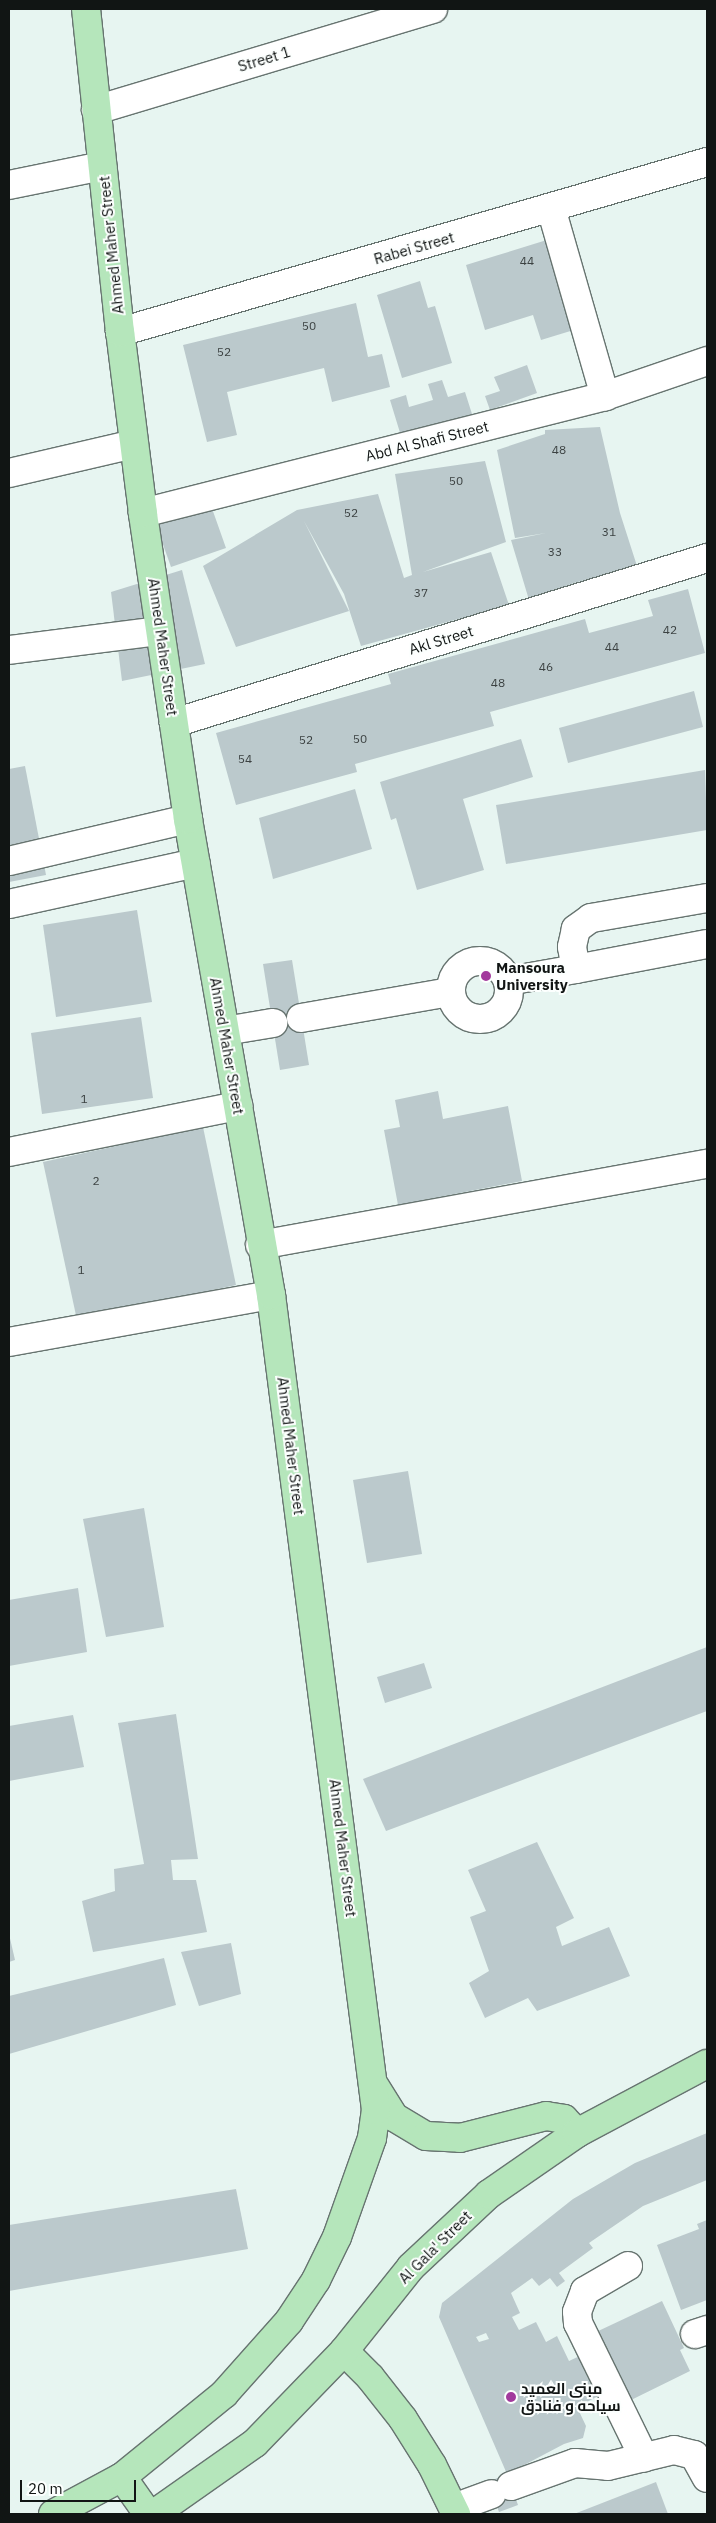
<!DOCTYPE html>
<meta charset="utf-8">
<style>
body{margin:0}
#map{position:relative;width:716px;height:2523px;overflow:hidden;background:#e7f5f1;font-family:"IBM Plex Sans",Cairo,sans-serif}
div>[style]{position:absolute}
.building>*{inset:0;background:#bbc9cc}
.roads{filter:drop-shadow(1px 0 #677470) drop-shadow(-1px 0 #677470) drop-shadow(0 1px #677470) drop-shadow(0 -1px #677470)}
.minor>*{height:28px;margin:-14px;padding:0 14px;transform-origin:14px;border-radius:14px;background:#fff}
.minor>.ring{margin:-14px;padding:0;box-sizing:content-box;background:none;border:28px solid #fff;border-radius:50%}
.major>*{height:28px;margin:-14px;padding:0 14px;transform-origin:14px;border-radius:14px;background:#b5e6bb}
.dots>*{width:14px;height:14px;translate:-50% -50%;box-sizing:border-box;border:2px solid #fcfffe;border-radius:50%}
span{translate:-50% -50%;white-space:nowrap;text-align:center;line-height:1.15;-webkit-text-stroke:4px #fcfffe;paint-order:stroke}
.number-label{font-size:12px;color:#3c4242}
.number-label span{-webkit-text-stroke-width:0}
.street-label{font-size:15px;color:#111514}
.poi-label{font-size:15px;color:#111514;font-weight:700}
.left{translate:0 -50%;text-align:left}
.frame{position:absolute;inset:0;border:10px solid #111514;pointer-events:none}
.scale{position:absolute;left:20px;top:2480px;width:116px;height:22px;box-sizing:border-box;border:2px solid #111514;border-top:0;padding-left:6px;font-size:15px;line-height:18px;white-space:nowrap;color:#111514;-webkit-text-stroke:4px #fcfffe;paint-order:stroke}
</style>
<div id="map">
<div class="building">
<div style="clip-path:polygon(550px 239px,577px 329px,541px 340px,533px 315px,485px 330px,466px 265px)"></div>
<div style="clip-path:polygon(420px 281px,428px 308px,435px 306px,452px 363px,402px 378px,377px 295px)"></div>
<div style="clip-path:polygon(356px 303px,368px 357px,382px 354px,390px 387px,332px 402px,324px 368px,227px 392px,237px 435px,207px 442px,183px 345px)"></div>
<div style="clip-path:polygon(527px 365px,537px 393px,490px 410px,485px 396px,500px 391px,494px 377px)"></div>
<div style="clip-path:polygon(442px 380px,448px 397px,465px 392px,472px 414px,401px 436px,390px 400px,406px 395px,409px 407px,433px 400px,428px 384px)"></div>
<div style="clip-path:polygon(600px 427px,620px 513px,637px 566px,574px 583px,529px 600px,511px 540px,546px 533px,515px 538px,497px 450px,545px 434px,545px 430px)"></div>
<div style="clip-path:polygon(485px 461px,506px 542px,423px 572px,491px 552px,509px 605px,361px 646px,344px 594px,304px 521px,349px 611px,236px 647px,203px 566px,297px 510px,378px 494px,404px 578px,412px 575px,395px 474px)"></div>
<div style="clip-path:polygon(209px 500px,226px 548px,171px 567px,154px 519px)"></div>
<div style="clip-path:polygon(182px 570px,205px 664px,122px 681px,111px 592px)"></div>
<div style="clip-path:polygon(688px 589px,705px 653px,490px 712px,494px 726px,355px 764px,357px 772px,236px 805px,216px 733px,391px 684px,388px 674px,585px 619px,589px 633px,653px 616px,648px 600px)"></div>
<div style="clip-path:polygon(694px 691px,703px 727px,568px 763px,559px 728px)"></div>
<div style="clip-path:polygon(521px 739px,533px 777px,463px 799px,484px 870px,417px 890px,396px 818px,391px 820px,380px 782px)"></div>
<div style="clip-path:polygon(25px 766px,46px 875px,9px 882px,9px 769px)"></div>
<div style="clip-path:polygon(705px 770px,707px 830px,506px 864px,496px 805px)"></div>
<div style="clip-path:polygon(355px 789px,372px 849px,273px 879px,259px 818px)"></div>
<div style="clip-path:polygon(137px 910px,152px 1002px,56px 1017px,43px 925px)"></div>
<div style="clip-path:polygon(292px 960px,309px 1065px,280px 1070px,263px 964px)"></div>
<div style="clip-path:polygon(141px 1017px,153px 1098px,42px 1114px,31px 1033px)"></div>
<div style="clip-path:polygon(438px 1091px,443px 1119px,508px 1106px,522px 1181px,398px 1205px,384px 1130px,400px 1127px,395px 1100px)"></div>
<div style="clip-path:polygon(203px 1127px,236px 1285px,77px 1320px,43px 1162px)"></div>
<div style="clip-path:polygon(408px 1471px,422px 1554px,367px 1563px,353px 1480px)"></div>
<div style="clip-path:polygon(144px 1508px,164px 1627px,106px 1637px,83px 1519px)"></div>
<div style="clip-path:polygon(78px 1588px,87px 1652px,9px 1666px,9px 1600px)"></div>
<div style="clip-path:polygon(707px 1647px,707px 1711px,386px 1831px,363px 1779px)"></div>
<div style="clip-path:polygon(424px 1663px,432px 1688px,385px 1703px,377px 1677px)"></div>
<div style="clip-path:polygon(176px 1714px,198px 1859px,171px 1860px,173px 1880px,196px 1880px,207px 1932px,93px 1952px,82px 1901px,115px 1891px,114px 1869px,144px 1864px,118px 1723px)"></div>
<div style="clip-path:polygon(73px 1715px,84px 1767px,9px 1781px,9px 1726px)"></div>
<div style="clip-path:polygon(537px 1842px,574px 1918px,556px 1927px,562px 1946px,609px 1927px,630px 1976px,537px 2011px,528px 1998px,485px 2018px,469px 1983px,489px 1971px,470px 1917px,486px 1911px,468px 1870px)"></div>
<div style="clip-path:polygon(9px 1934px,15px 1960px,9px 1962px)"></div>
<div style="clip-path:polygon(231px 1943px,241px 1994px,199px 2006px,181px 1952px)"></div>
<div style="clip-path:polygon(164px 1958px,176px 2005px,9px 2054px,9px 1996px)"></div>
<div style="clip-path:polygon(evenodd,707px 2133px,707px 2180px,643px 2206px,589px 2243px,593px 2248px,559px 2273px,565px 2281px,557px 2287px,550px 2278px,539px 2286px,532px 2278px,511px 2293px,520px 2313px,512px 2317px,519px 2330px,536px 2322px,546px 2342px,557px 2336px,569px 2361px,584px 2354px,604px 2393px,577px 2407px,586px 2426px,583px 2438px,564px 2444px,507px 2474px,518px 2505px,499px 2512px,488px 2482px,507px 2474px,439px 2317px,442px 2303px,573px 2199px,635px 2163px,707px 2133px,486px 2333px,489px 2339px,479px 2342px,476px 2337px,486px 2333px)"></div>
<div style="clip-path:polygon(236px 2189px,248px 2249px,9px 2291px,9px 2225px)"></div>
<div style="clip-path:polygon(707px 2220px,707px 2300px,681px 2310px,657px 2245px,699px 2229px,697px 2224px)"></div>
<div style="clip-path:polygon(662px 2301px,684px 2348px,680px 2350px,690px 2371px,627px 2402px,594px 2333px)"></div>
<div style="clip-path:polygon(656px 2482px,668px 2514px,574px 2514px)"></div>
</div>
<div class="roads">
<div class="minor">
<div style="left:96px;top:110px;width:352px;rotate:-16.7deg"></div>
<div style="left:9px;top:185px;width:95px;rotate:-11.5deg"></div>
<div style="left:551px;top:208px;width:196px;rotate:74deg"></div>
<div style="left:120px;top:332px;width:611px;rotate:-16.15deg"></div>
<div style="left:9px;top:473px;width:128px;rotate:-13.1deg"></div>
<div style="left:143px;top:513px;width:477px;rotate:-14.2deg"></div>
<div style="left:605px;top:396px;width:108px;rotate:-18.9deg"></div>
<div style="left:9px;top:650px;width:152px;rotate:-7.2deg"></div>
<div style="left:174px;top:723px;width:558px;rotate:-17.2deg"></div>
<div style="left:9px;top:861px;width:184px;rotate:-13.2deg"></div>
<div style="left:707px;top:898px;width:118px;rotate:170.2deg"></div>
<div style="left:591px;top:918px;width:19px;rotate:144deg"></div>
<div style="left:576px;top:929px;width:18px;rotate:103deg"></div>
<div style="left:572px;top:947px;width:22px;rotate:80deg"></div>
<div style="left:576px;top:969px;width:133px;rotate:-10.8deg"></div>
<div style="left:9px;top:904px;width:191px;rotate:-12.4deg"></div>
<div class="ring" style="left:451px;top:961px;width:30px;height:30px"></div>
<div style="left:508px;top:981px;width:69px;rotate:-10deg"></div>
<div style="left:301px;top:1018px;width:151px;rotate:-9.9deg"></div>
<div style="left:225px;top:1031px;width:49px;rotate:-9.5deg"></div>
<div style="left:9px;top:1152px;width:234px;rotate:-11.4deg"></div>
<div style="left:260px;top:1245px;width:454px;rotate:-10.3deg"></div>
<div style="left:9px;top:1342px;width:266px;rotate:-10.2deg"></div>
<div style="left:628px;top:2266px;width:50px;rotate:149.8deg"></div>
<div style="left:585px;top:2291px;width:22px;rotate:111deg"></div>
<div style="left:577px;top:2312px;width:11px;rotate:85deg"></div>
<div style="left:578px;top:2323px;width:150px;rotate:63.9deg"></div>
<div style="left:695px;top:2334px;width:13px;rotate:-18deg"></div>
<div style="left:511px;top:2486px;width:68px;rotate:-19.8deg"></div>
<div style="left:575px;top:2463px;width:33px;rotate:5deg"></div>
<div style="left:608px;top:2466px;width:68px;rotate:-13.6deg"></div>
<div style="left:674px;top:2450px;width:21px;rotate:14deg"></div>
<div style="left:694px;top:2455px;width:26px;rotate:61deg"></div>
<div style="left:454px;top:2508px;width:40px;rotate:-20.2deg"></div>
</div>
<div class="major">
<div style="left:374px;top:2085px;width:38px;rotate:58deg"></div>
<div style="left:394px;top:2117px;width:37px;rotate:31deg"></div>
<div style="left:426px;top:2136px;width:34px;rotate:3deg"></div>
<div style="left:460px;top:2138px;width:89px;rotate:-14.3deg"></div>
<div style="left:546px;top:2116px;width:18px;rotate:9deg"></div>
<div style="left:564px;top:2119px;width:19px;rotate:47deg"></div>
<div style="left:344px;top:2351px;width:37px;rotate:45deg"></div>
<div style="left:370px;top:2377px;width:53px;rotate:51.8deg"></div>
<div style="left:403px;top:2419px;width:54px;rotate:57.8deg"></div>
<div style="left:432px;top:2465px;width:55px;rotate:63.9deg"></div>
<div style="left:122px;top:2477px;width:45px;rotate:54.9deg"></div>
<div style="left:53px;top:2514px;width:78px;rotate:-28.2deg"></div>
<div style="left:122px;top:2477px;width:132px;rotate:-39.1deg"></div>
<div style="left:224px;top:2394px;width:98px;rotate:-48.3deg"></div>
<div style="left:289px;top:2321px;width:49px;rotate:-56.6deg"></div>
<div style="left:316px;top:2280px;width:48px;rotate:-64deg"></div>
<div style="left:337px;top:2237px;width:105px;rotate:-70.5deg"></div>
<div style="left:372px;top:2138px;width:28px;rotate:-82deg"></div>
<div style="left:376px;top:2110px;width:822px;rotate:-97.34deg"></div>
<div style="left:271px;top:1295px;width:483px;rotate:-99.9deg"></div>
<div style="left:188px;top:819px;width:309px;rotate:-98.4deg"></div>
<div style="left:143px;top:513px;width:182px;rotate:-97.2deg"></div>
<div style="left:120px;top:332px;width:325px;rotate:-96deg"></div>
<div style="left:154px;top:2514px;width:123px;rotate:-35.1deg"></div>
<div style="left:255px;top:2443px;width:128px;rotate:-45.9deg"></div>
<div style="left:344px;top:2351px;width:107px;rotate:-51.4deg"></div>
<div style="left:411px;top:2267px;width:107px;rotate:-43.1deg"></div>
<div style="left:489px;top:2194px;width:107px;rotate:-34.7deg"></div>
<div style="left:577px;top:2133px;width:147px;rotate:-28deg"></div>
</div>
</div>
<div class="dots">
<div style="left:486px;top:976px;background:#a23a9d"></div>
<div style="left:511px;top:2397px;background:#a23a9d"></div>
</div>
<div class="number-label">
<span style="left:527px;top:261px">44</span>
<span style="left:309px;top:326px">50</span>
<span style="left:224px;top:352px">52</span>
<span style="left:559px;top:450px">48</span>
<span style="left:456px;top:481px">50</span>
<span style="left:351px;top:513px">52</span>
<span style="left:609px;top:532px">31</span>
<span style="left:555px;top:552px">33</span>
<span style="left:421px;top:593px">37</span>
<span style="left:670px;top:630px">42</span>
<span style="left:612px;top:647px">44</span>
<span style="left:546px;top:667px">46</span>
<span style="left:498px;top:683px">48</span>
<span style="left:360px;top:739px">50</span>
<span style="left:306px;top:740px">52</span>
<span style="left:245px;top:759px">54</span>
<span style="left:84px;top:1099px">1</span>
<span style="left:96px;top:1181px">2</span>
<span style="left:81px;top:1270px">1</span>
</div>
<div class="street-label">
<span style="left:264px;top:59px;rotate:-17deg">Street 1</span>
<span style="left:111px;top:245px;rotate:-96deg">Ahmed Maher Street</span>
<span style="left:414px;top:248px;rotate:-16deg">Rabei Street</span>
<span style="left:427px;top:441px;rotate:-14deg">Abd Al Shafi Street</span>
<span style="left:441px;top:640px;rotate:-17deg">Akl Street</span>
<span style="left:163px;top:647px;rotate:82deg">Ahmed Maher Street</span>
<span style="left:227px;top:1046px;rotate:80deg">Ahmed Maher Street</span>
<span style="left:291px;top:1446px;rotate:83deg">Ahmed Maher Street</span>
<span style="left:343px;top:1848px;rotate:83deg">Ahmed Maher Street</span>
<span style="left:435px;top:2247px;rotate:-45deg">Al Gala' Street</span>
</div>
<div class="poi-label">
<span class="left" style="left:496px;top:976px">Mansoura<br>University</span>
<span class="left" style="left:521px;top:2397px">مبنى العميد<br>سياحه و فنادق</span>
</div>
<div class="frame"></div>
<div class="scale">20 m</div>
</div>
